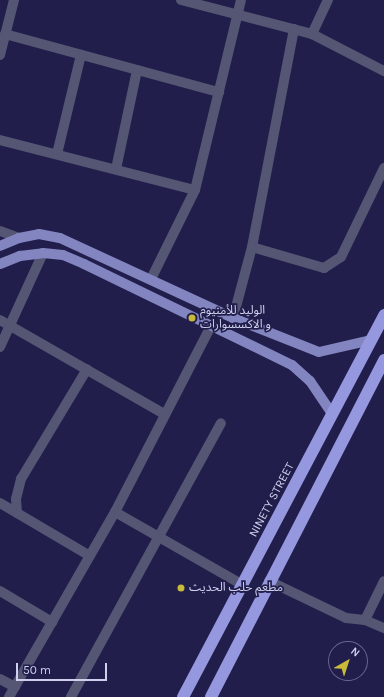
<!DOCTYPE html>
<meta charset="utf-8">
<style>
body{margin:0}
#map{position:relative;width:384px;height:697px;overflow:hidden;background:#211e4b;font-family:Karla,"Noto Sans Arabic",sans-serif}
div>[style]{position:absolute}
.minor>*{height:10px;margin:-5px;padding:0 5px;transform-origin:5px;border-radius:5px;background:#545673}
.major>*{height:10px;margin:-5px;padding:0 5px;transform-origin:5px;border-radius:5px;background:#8385c0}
.highway>*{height:12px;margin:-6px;padding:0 6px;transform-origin:6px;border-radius:6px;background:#9598df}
.dots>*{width:11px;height:11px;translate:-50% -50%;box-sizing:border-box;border:2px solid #211e4b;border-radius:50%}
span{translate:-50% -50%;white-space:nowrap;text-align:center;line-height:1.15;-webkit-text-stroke:3.5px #211e4b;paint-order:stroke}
.poi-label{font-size:12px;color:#ced0ee}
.left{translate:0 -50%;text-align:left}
.street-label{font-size:12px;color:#ced0ee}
.north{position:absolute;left:328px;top:641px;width:40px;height:40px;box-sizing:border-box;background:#211e4b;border:1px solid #66658c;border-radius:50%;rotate:39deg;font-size:11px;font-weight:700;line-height:16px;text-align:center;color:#ced0ee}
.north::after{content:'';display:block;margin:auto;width:14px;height:18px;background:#caba3a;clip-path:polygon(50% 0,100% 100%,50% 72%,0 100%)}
.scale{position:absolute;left:16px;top:663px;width:91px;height:18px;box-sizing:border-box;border:2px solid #ced0ee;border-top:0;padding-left:5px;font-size:12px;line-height:14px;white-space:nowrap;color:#ced0ee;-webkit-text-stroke:3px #211e4b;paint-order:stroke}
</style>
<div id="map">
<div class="minor">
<div style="left:181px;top:0;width:135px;rotate:14.5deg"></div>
<div style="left:312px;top:34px;width:81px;rotate:27.2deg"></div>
<div style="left:294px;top:29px;width:222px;rotate:100.9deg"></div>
<div style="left:252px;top:247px;width:75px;rotate:16.3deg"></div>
<div style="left:324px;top:268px;width:20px;rotate:-33deg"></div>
<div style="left:341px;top:257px;width:99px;rotate:-64.2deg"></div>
<div style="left:5px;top:34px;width:222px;rotate:15.2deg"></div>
<div style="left:312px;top:34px;width:38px;rotate:-65deg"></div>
<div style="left:0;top:55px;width:57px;rotate:-75.7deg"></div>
<div style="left:0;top:140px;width:201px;rotate:14.4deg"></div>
<div style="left:57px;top:154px;width:102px;rotate:-76.4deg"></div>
<div style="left:116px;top:169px;width:101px;rotate:-78deg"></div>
<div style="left:0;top:231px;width:20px;rotate:20deg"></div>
<div style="left:151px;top:279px;width:99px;rotate:-63.7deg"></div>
<div style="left:195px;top:190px;width:195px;rotate:-76.4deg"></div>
<div style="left:233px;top:318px;width:73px;rotate:-75deg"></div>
<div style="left:0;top:320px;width:189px;rotate:29.8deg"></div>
<div style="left:0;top:347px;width:103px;rotate:-65.4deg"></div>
<div style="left:0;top:503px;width:104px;rotate:30.5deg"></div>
<div style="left:115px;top:512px;width:147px;rotate:29.7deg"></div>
<div style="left:17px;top:513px;width:14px;rotate:-94deg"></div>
<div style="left:16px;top:499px;width:21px;rotate:-76deg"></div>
<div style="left:21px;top:479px;width:128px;rotate:-59deg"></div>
<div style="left:269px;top:581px;width:85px;rotate:25.7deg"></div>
<div style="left:346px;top:618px;width:19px;rotate:6deg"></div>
<div style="left:365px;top:620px;width:21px;rotate:23deg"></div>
<div style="left:0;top:591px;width:61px;rotate:30.8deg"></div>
<div style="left:365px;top:620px;width:43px;rotate:-64deg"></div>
<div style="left:0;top:679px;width:17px;rotate:28deg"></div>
<div style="left:9px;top:697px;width:213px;rotate:-60.2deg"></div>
<div style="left:115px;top:512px;width:209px;rotate:-62.7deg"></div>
<div style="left:71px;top:697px;width:312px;rotate:-61.3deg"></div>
</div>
<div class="major">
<div style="left:0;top:246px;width:21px;rotate:-23deg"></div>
<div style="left:19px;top:238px;width:20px;rotate:-11deg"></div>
<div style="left:39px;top:234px;width:21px;rotate:11deg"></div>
<div style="left:60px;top:238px;width:191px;rotate:24.8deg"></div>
<div style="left:233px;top:318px;width:92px;rotate:21.6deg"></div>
<div style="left:319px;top:352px;width:53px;rotate:-13deg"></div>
<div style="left:0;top:264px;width:22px;rotate:-22deg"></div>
<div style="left:20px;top:256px;width:23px;rotate:-7deg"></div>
<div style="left:43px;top:253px;width:20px;rotate:6deg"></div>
<div style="left:63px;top:255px;width:23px;rotate:23deg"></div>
<div style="left:84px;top:264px;width:231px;rotate:25.9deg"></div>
<div style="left:292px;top:365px;width:24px;rotate:42deg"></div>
<div style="left:310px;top:381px;width:40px;rotate:56deg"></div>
</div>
<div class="highway">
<div style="left:183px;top:697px;width:432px;rotate:-62.2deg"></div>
<div style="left:211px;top:697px;width:379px;rotate:-62.8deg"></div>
</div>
<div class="dots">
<div style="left:192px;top:318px;background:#caba3a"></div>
<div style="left:181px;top:588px;background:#caba3a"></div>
</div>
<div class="poi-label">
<span class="left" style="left:200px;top:318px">الوليد للأمنيوم<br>و الاكسسوارات</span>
<span class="left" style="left:189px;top:588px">مطعم حلب الحديث</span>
</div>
<div class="street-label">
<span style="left:272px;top:500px;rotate:-62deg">NINETY STREET</span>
</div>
<div class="north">N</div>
<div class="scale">50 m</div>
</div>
